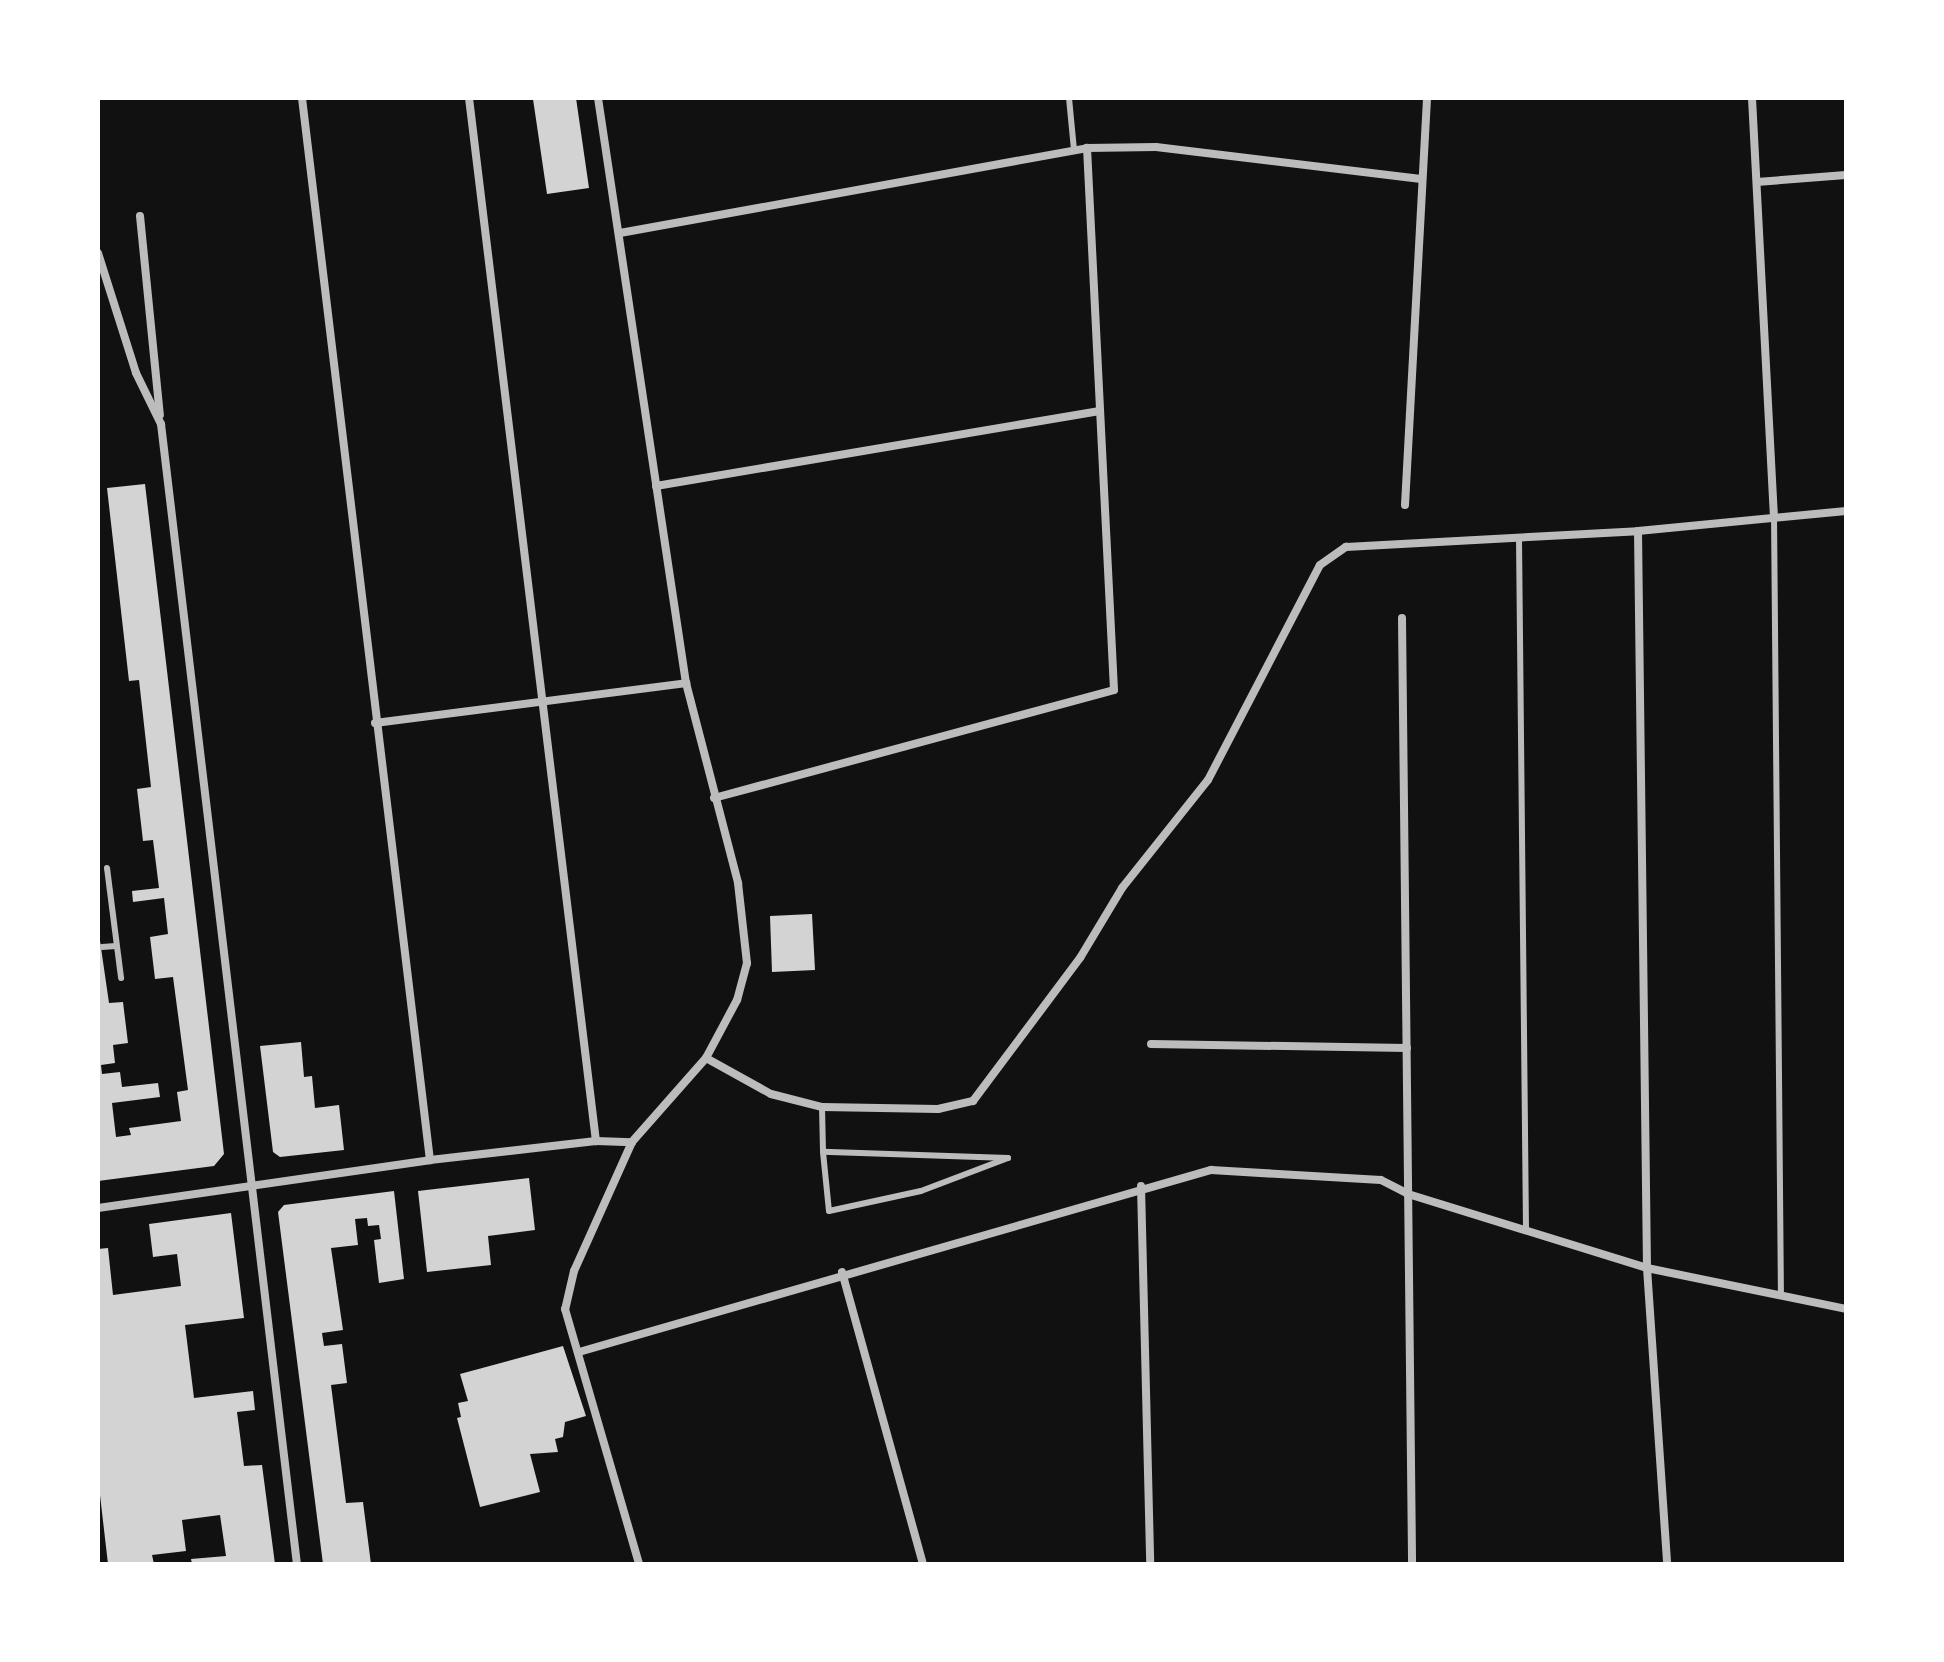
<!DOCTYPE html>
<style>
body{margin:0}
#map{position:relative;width:1944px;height:1662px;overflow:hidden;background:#111;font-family:"Space Grotesk",sans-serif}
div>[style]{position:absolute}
.building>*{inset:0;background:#d3d3d3}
.service>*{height:6px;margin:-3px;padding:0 3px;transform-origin:3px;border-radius:3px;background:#bcbcbc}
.minor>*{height:8px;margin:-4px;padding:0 4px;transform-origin:4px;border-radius:4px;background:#bcbcbc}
span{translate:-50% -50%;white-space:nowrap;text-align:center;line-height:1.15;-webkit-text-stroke:8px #fff;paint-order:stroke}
.frame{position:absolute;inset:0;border:100px solid #fff;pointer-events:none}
</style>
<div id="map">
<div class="building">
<div style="clip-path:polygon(576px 98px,589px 188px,547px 194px,533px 99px)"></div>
<div style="clip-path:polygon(145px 484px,224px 1154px,214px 1166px,98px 1181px,98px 927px,109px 1003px,123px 1002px,128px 1043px,113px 1045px,115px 1063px,101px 1065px,102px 1074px,120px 1072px,122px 1087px,158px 1083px,160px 1097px,112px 1103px,116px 1137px,131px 1135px,129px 1128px,181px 1121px,177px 1092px,188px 1090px,173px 977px,155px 979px,150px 937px,168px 934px,164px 898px,133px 902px,132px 891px,159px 888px,153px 840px,143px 841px,137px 789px,151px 787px,139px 680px,129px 681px,107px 488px)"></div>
<div style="clip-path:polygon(812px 914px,815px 970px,772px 972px,770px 916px)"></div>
<div style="clip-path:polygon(301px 1042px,304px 1077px,312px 1076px,315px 1108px,339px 1105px,344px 1150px,280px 1157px,273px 1152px,260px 1046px)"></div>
<div style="clip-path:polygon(529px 1178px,535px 1230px,488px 1236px,491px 1265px,427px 1272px,418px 1191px)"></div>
<div style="clip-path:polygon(394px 1191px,404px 1279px,379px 1283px,374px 1240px,381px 1239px,379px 1225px,368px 1226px,367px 1218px,355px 1219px,358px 1245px,331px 1248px,343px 1330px,322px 1333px,324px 1346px,342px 1344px,347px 1383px,331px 1385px,346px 1503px,363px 1502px,371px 1564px,323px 1564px,278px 1212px,284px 1205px)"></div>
<div style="clip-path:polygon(231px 1213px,244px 1318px,185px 1325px,194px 1398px,253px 1391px,255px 1410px,237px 1412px,244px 1466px,262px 1465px,275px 1564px,192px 1564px,191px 1559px,226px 1556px,220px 1515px,182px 1520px,186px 1551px,152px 1555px,154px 1564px,108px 1564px,98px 1478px,98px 1249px,108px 1248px,113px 1295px,181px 1286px,177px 1254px,153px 1257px,149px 1224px)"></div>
<div style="clip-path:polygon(563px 1346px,586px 1416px,565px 1422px,563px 1437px,555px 1439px,558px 1452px,530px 1454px,540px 1492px,480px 1507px,457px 1418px,461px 1417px,458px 1403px,468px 1401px,460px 1374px)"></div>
</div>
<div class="service">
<div style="left:1069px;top:98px;width:52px;rotate:84.5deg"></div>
<div style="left:1774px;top:515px;width:781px;rotate:89.49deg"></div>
<div style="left:1519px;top:538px;width:693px;rotate:89.42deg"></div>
<div style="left:107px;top:868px;width:111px;rotate:82.7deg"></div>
<div style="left:102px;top:947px;width:14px;rotate:-4deg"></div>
<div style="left:822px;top:1107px;width:45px;rotate:88.7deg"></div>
<div style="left:823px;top:1152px;width:59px;rotate:84.2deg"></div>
<div style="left:829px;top:1211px;width:94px;rotate:-12.3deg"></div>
<div style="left:921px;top:1191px;width:93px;rotate:-20.8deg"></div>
<div style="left:1008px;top:1158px;width:185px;rotate:-178.1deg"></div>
</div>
<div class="minor">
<div style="left:302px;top:98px;width:1070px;rotate:83.13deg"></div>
<div style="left:469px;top:98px;width:1051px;rotate:83.06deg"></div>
<div style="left:598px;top:98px;width:592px;rotate:81.45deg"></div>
<div style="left:686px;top:683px;width:207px;rotate:75.4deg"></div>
<div style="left:738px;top:883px;width:81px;rotate:83.6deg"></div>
<div style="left:747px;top:963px;width:38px;rotate:105deg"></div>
<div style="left:737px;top:1000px;width:66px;rotate:118.1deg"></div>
<div style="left:706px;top:1058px;width:112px;rotate:131.4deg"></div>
<div style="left:632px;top:1142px;width:141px;rotate:114.2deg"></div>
<div style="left:574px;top:1271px;width:39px;rotate:103deg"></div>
<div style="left:565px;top:1309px;width:266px;rotate:73.8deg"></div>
<div style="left:1752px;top:98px;width:418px;rotate:87deg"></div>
<div style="left:1757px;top:182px;width:89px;rotate:-4.5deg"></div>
<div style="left:140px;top:216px;width:200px;rotate:84.3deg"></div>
<div style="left:620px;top:233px;width:475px;rotate:-10.3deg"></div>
<div style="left:1087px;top:148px;width:69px;rotate:-0.8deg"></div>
<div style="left:1156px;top:147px;width:267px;rotate:6.9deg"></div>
<div style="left:98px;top:253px;width:126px;rotate:72.4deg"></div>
<div style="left:136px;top:373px;width:57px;rotate:63.9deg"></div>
<div style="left:161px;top:424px;width:1148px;rotate:83.2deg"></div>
<div style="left:656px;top:486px;width:450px;rotate:-9.6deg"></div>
<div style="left:1405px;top:505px;width:408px;rotate:-86.9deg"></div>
<div style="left:1638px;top:531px;width:737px;rotate:89.3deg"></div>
<div style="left:1647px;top:1268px;width:297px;rotate:86.1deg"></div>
<div style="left:1402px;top:618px;width:946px;rotate:89.39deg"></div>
<div style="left:375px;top:723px;width:314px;rotate:-7.3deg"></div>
<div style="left:714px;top:798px;width:414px;rotate:-15.1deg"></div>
<div style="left:1114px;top:690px;width:543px;rotate:-92.85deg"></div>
<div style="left:1151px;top:1044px;width:256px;rotate:0.9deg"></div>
<div style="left:706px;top:1058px;width:74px;rotate:29deg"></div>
<div style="left:771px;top:1094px;width:53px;rotate:14.3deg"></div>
<div style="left:822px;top:1107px;width:116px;rotate:1deg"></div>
<div style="left:938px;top:1109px;width:36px;rotate:-13deg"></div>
<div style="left:973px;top:1101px;width:179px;rotate:-53.2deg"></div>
<div style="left:1080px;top:958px;width:82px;rotate:-59deg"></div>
<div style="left:1122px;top:888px;width:138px;rotate:-51.5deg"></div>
<div style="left:1208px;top:780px;width:242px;rotate:-62.5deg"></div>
<div style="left:1320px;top:565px;width:32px;rotate:-35deg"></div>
<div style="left:1346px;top:547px;width:292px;rotate:-3.1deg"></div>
<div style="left:1638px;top:531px;width:209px;rotate:-5.5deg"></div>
<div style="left:1141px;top:1186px;width:378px;rotate:88.6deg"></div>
<div style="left:98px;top:1208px;width:335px;rotate:-8.2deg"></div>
<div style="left:430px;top:1160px;width:167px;rotate:-6.5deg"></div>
<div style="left:596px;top:1141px;width:36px;rotate:2deg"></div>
<div style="left:842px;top:1272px;width:303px;rotate:74.5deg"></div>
<div style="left:579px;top:1352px;width:658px;rotate:-16.07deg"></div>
<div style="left:1211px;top:1170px;width:170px;rotate:3.4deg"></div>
<div style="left:1381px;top:1180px;width:30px;rotate:27deg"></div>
<div style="left:1408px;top:1194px;width:250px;rotate:17.2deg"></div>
<div style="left:1647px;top:1268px;width:203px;rotate:11.6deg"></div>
</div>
<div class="frame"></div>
</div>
